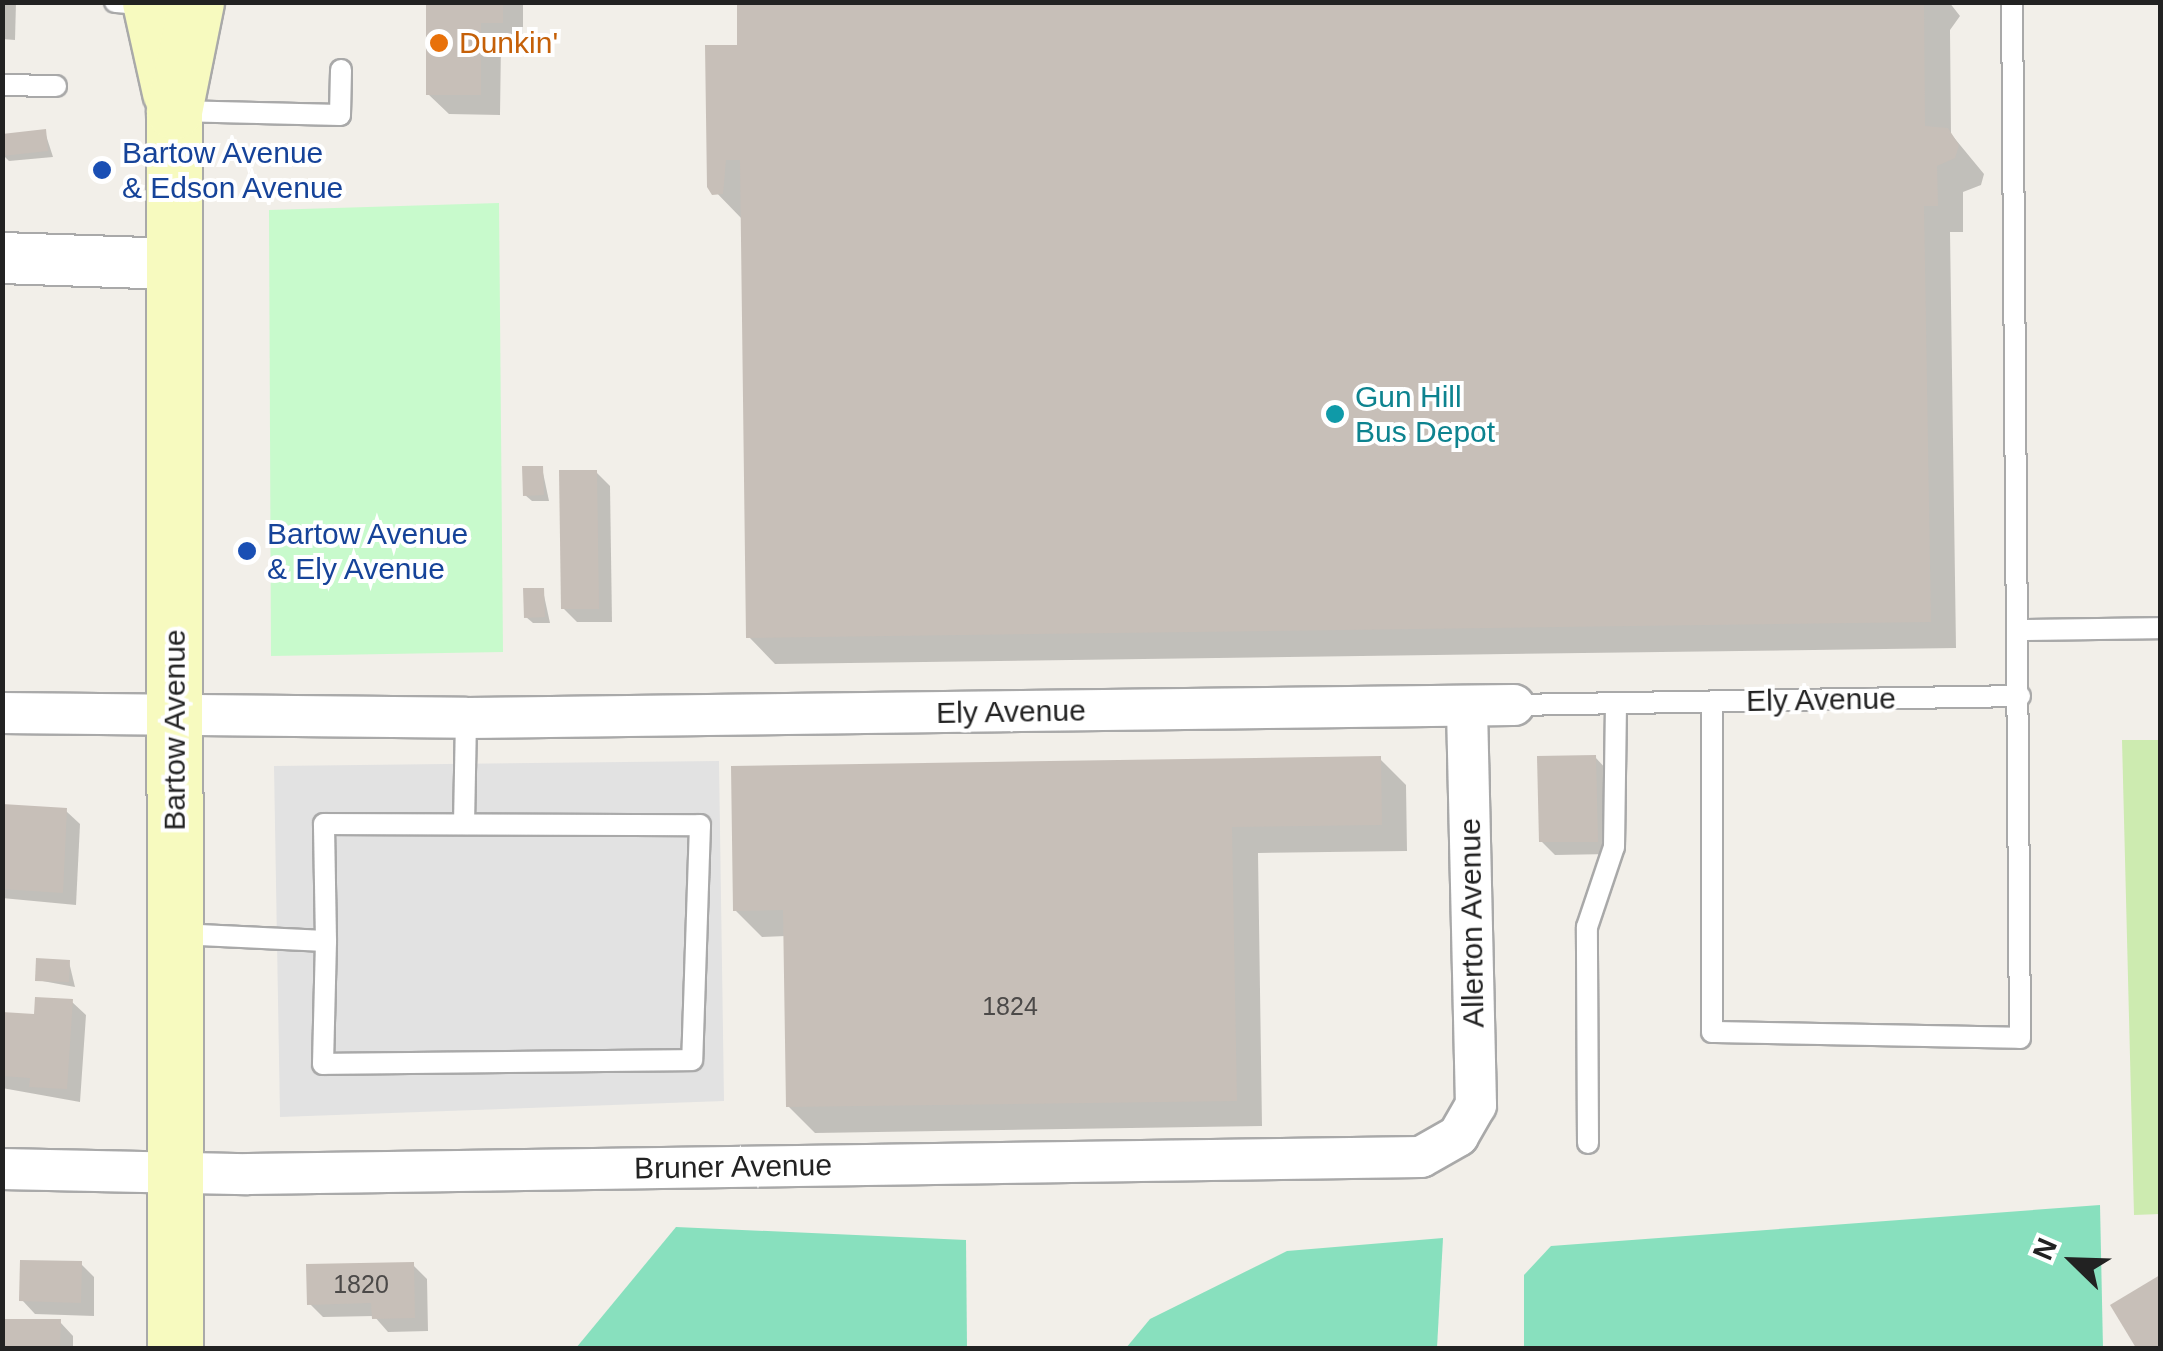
<!DOCTYPE html>
<style>
body{margin:0}
#map{position:relative;width:2163px;height:1351px;overflow:hidden;background:#f2efe9;font-family:Helvetica,sans-serif}
div>[style]{position:absolute}
.grass>*{inset:0;background:#cdebb0}
.park>*{inset:0;background:#c8facc}
.pitch>*{inset:0;background:#88e0be}
.parking>*{inset:0;background:#e2e2e2}
.shadow>*{inset:0;background:#0003}
.building>*{inset:0;background:#c7bfb8}
.roads{filter:drop-shadow(2px 0 #a9a9a9) drop-shadow(-2px 0 #a9a9a9) drop-shadow(0 2px #a9a9a9) drop-shadow(0 -2px #a9a9a9)}
.service>*{height:20px;margin:-10px;padding:0 10px;transform-origin:10px;border-radius:10px;background:#fff}
.minor>*{height:40px;margin:-20px;padding:0 20px;transform-origin:20px;border-radius:20px;background:#fff}
.tertiary>*{height:50px;margin:-25px;padding:0 25px;transform-origin:25px;border-radius:25px;background:#fff}
.secondary>*{height:55px;margin:-27.5px;padding:0 27.5px;transform-origin:27.5px;border-radius:27.5px;background:#f7fabf}
.dots>*{width:28px;height:28px;translate:-50% -50%;box-sizing:border-box;border:5px solid #fff;border-radius:50%}
span{translate:-50% -50%;white-space:nowrap;text-align:center;line-height:1.15;-webkit-text-stroke:8px #fff;paint-order:stroke}
.number-label{font-size:25px;color:#4b4948}
.number-label span{-webkit-text-stroke-width:0}
.food-label{font-size:30px;color:#c56008}
.left{translate:0 -50%;text-align:left}
.transit-label{font-size:30px;color:#164399}
.culture-label{font-size:30px;color:#0d838f}
.street-label{font-size:30px;color:#222}
.frame{position:absolute;inset:0;border:5px solid #222;pointer-events:none}
.north{position:absolute;left:2023px;top:1211px;width:100px;height:100px;-webkit-text-stroke:8px #fff;paint-order:stroke;rotate:293deg;font-size:28px;font-weight:700;line-height:40px;text-align:center;color:#222}
.north::after{content:'';display:block;margin:auto;width:35px;height:45px;background:#222;clip-path:polygon(50% 0,100% 100%,50% 72%,0 100%)}
</style>
<div id="map">
<div class="grass">
<div style="clip-path:polygon(2122px 740px,2160px 740px,2160px 1214px,2134px 1215px)"></div>
</div>
<div class="park">
<div style="clip-path:polygon(499px 203px,503px 652px,271px 656px,269px 210px)"></div>
</div>
<div class="pitch">
<div style="clip-path:polygon(2100px 1205px,2103px 1348px,1524px 1348px,1524px 1275px,1551px 1246px)"></div>
<div style="clip-path:polygon(676px 1227px,966px 1240px,967px 1348px,576px 1348px)"></div>
<div style="clip-path:polygon(1443px 1238px,1437px 1348px,1126px 1348px,1150px 1319px,1287px 1251px)"></div>
</div>
<div class="parking">
<div style="clip-path:polygon(719px 761px,724px 1101px,280px 1117px,274px 766px)"></div>
</div>
<div class="shadow">
<div style="clip-path:polygon(2px 2px,16px 2px,15px 40px,2px 39px)"></div>
<div style="clip-path:polygon(429px 2px,523px 2px,523px 43px,501px 42px,500px 115px,449px 114px,428px 94px)"></div>
<div style="clip-path:polygon(740px 2px,1949px 2px,1960px 16px,1950px 30px,1951px 134px,1984px 174px,1981px 185px,1963px 192px,1963px 232px,1950px 232px,1956px 648px,775px 664px,749px 637px,743px 220px,710px 186px,740px 47px)"></div>
<div style="clip-path:polygon(45px 132px,53px 157px,9px 161px,3px 155px)"></div>
<div style="clip-path:polygon(542px 468px,549px 501px,532px 501px,525px 495px)"></div>
<div style="clip-path:polygon(596px 472px,610px 486px,612px 622px,577px 622px,563px 608px)"></div>
<div style="clip-path:polygon(543px 591px,550px 623px,533px 623px,526px 617px)"></div>
<div style="clip-path:polygon(1595px 757px,1608px 771px,1610px 854px,1555px 855px,1541px 841px)"></div>
<div style="clip-path:polygon(1380px 759px,1406px 785px,1407px 851px,1258px 853px,1262px 1126px,815px 1133px,788px 1106px,786px 936px,762px 937px,735px 910px)"></div>
<div style="clip-path:polygon(2px 807px,66px 811px,80px 824px,76px 905px,2px 898px)"></div>
<div style="clip-path:polygon(69px 962px,75px 987px,37px 980px)"></div>
<div style="clip-path:polygon(72px 1002px,86px 1015px,80px 1102px,2px 1088px,2px 1014px,36px 1016px)"></div>
<div style="clip-path:polygon(81px 1264px,94px 1277px,94px 1316px,35px 1314px,22px 1300px)"></div>
<div style="clip-path:polygon(413px 1265px,427px 1279px,428px 1331px,388px 1332px,374px 1316px,323px 1317px,310px 1304px)"></div>
<div style="clip-path:polygon(2px 1321px,60px 1322px,73px 1336px,73px 1348px,2px 1348px)"></div>
</div>
<div class="building">
<div style="clip-path:polygon(426px 2px,503px 2px,503px 23px,481px 23px,481px 95px,426px 95px)"></div>
<div style="clip-path:polygon(737px 2px,1924px 2px,1925px 126px,1948px 128px,1959px 145px,1955px 158px,1937px 166px,1938px 206px,1924px 206px,1931px 622px,746px 638px,740px 160px,726px 160px,723px 194px,712px 195px,707px 187px,705px 45px,737px 45px)"></div>
<div style="clip-path:polygon(46px 129px,48px 151px,2px 156px,2px 134px)"></div>
<div style="clip-path:polygon(522px 466px,543px 466px,544px 495px,523px 496px)"></div>
<div style="clip-path:polygon(559px 470px,597px 470px,599px 609px,561px 609px)"></div>
<div style="clip-path:polygon(523px 588px,544px 588px,545px 617px,524px 618px)"></div>
<div style="clip-path:polygon(1596px 755px,1598px 842px,1539px 842px,1537px 756px)"></div>
<div style="clip-path:polygon(1381px 756px,1382px 825px,1232px 827px,1237px 1101px,786px 1107px,783px 910px,733px 911px,731px 766px)"></div>
<div style="clip-path:polygon(2px 804px,67px 808px,63px 893px,2px 889px)"></div>
<div style="clip-path:polygon(36px 958px,70px 960px,69px 982px,35px 981px)"></div>
<div style="clip-path:polygon(35px 997px,73px 999px,67px 1089px,29px 1087px,30px 1078px,2px 1076px,2px 1012px,34px 1014px)"></div>
<div style="clip-path:polygon(20px 1260px,82px 1261px,81px 1303px,19px 1301px)"></div>
<div style="clip-path:polygon(414px 1262px,415px 1318px,372px 1319px,371px 1303px,307px 1305px,306px 1264px)"></div>
<div style="clip-path:polygon(2160px 1275px,2160px 1348px,2136px 1348px,2110px 1305px)"></div>
<div style="clip-path:polygon(2px 1319px,61px 1319px,60px 1348px,2px 1348px)"></div>
</div>
<div class="roads">
<div class="service">
<div style="left:115px;top:2px;width:34px;rotate:5deg"></div>
<div style="left:2px;top:85px;width:54px;rotate:1.1deg"></div>
<div style="left:176px;top:111px;width:164px;rotate:1.4deg"></div>
<div style="left:340px;top:115px;width:45px;rotate:-88.7deg"></div>
<div style="left:2019px;top:630px;width:141px;rotate:-0.8deg"></div>
<div style="left:1712px;top:702px;width:330px;rotate:90deg"></div>
<div style="left:1712px;top:1032px;width:308px;rotate:1.1deg"></div>
<div style="left:2020px;top:1038px;width:1036px;rotate:-90.44deg"></div>
<div style="left:1514px;top:705px;width:506px;rotate:-1.02deg"></div>
<div style="left:464px;top:824px;width:106px;rotate:-88.9deg"></div>
<div style="left:178px;top:934px;width:148px;rotate:2.7deg"></div>
<div style="left:326px;top:941px;width:117px;rotate:-91deg"></div>
<div style="left:324px;top:824px;width:376px;rotate:0.2deg"></div>
<div style="left:700px;top:825px;width:235px;rotate:91.9deg"></div>
<div style="left:692px;top:1060px;width:369px;rotate:179.4deg"></div>
<div style="left:323px;top:1064px;width:123px;rotate:-88.6deg"></div>
<div style="left:1588px;top:1143px;width:216px;rotate:-90.3deg"></div>
<div style="left:1587px;top:927px;width:84px;rotate:-71.4deg"></div>
<div style="left:1614px;top:847px;width:143px;rotate:-89.2deg"></div>
</div>
<div class="minor">
<div style="left:2px;top:713px;width:464px;rotate:0.6deg"></div>
<div style="left:466px;top:718px;width:1048px;rotate:-0.71deg"></div>
<div style="left:2px;top:1169px;width:246px;rotate:1.2deg"></div>
<div style="left:248px;top:1174px;width:1173px;rotate:-0.83deg"></div>
<div style="left:1421px;top:1157px;width:43px;rotate:-29.6deg"></div>
<div style="left:1458px;top:1136px;width:36px;rotate:-60deg"></div>
<div style="left:1476px;top:1105px;width:399px;rotate:-91.3deg"></div>
</div>
<div class="tertiary">
<div style="left:2px;top:258px;width:172px;rotate:2deg"></div>
</div>
<div class="secondary">
<div style="left:150px;top:2px;width:92px;rotate:77.5deg"></div>
<div style="left:175px;top:1348px;width:1237px;rotate:-90.05deg"></div>
<div style="left:174px;top:111px;width:111px;rotate:-78.6deg"></div>
</div>
</div>
<div class="dots">
<div style="left:439px;top:43px;background:#e8710a"></div>
<div style="left:102px;top:170px;background:#1a4fb4"></div>
<div style="left:1335px;top:414px;background:#0f9aa8"></div>
<div style="left:247px;top:551px;background:#1a4fb4"></div>
</div>
<div class="number-label">
<span style="left:1010px;top:1006px">1824</span>
<span style="left:361px;top:1284px">1820</span>
</div>
<div class="food-label">
<span class="left" style="left:459px;top:43px">Dunkin'</span>
</div>
<div class="transit-label">
<span class="left" style="left:122px;top:170px">Bartow Avenue<br>&amp; Edson Avenue</span>
<span class="left" style="left:267px;top:551px">Bartow Avenue<br>&amp; Ely Avenue</span>
</div>
<div class="culture-label">
<span class="left" style="left:1355px;top:414px">Gun Hill<br>Bus Depot</span>
</div>
<div class="street-label">
<span style="left:1821px;top:700px;rotate:-1deg">Ely Avenue</span>
<span style="left:1011px;top:712px;rotate:-1deg">Ely Avenue</span>
<span style="left:175px;top:730px;rotate:-90deg">Bartow Avenue</span>
<span style="left:1472px;top:923px;rotate:-91deg">Allerton Avenue</span>
<span style="left:733px;top:1167px;rotate:-1deg">Bruner Avenue</span>
</div>
<div class="frame"></div>
<div class="north">N</div>
</div>
